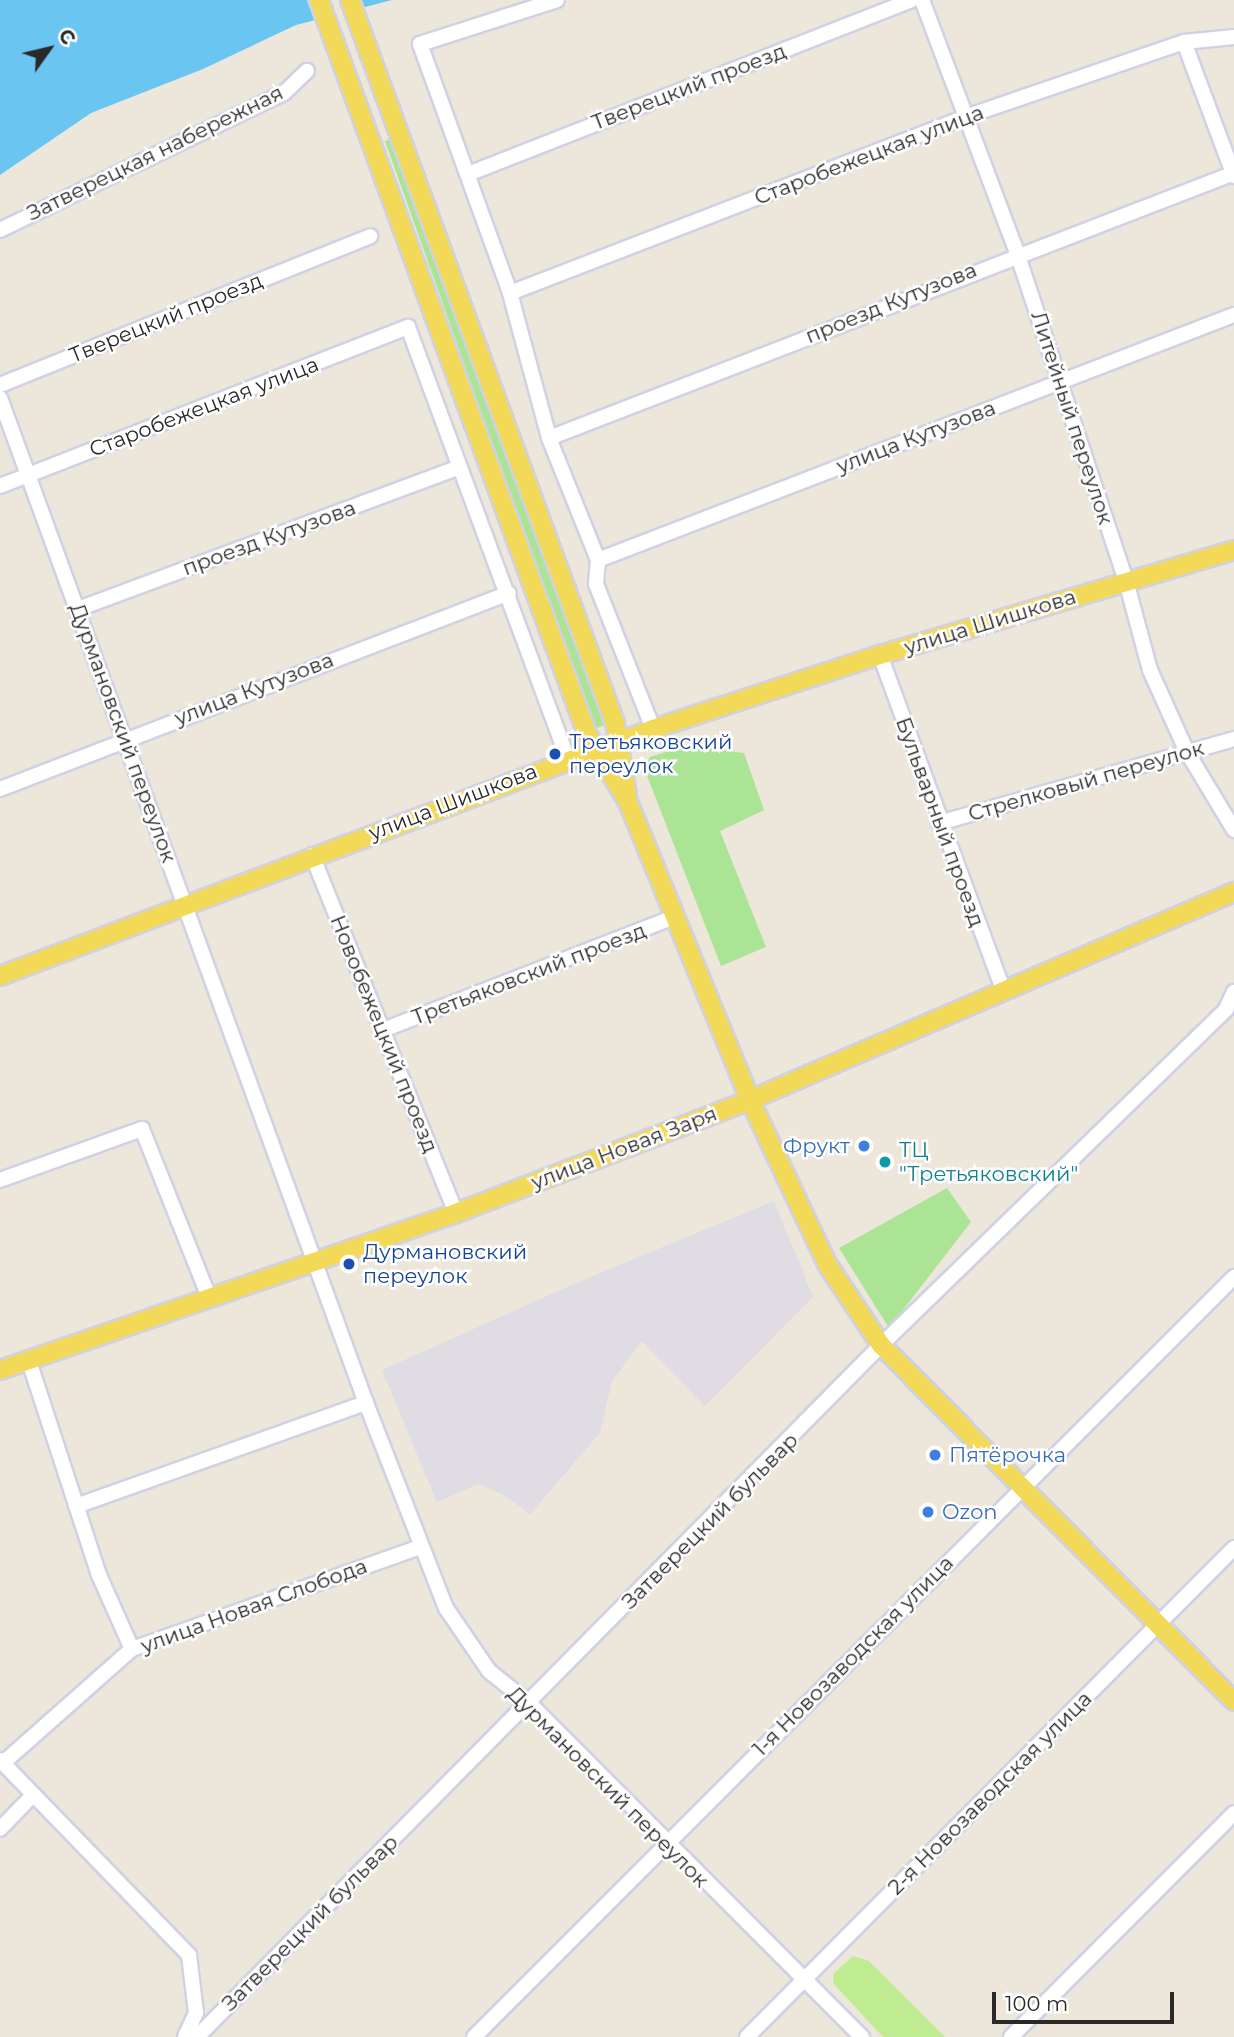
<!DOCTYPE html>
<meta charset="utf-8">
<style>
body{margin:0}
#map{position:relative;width:1234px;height:2037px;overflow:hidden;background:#ece6db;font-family:Montserrat,sans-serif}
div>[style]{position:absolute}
.industrial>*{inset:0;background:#dfdce4}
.green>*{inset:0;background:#ace496}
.pitch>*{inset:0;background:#c0ec91}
.water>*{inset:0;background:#6bc5f1}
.pier>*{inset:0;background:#ece6db}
.roads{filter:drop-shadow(2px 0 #d0d2e3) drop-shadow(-2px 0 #d0d2e3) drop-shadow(0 2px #d0d2e3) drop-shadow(0 -2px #d0d2e3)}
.minor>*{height:14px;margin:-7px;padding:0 7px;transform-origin:7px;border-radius:7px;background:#fff}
.major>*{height:18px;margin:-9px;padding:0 9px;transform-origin:9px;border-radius:9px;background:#f3d958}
.dots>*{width:19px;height:19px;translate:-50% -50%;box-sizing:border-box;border:4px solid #fff;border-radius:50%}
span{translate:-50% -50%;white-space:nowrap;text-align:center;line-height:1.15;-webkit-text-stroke:5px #fff;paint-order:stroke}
.street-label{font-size:21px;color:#292929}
.transit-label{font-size:21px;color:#164399}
.left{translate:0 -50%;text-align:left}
.shop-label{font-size:21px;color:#366cbe}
.right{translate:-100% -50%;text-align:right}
.culture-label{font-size:21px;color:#0d838f}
.north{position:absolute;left:14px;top:14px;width:70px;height:70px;-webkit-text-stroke:5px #fff;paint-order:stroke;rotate:56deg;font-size:19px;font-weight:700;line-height:28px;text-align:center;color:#292929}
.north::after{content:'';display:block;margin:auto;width:24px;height:32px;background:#292929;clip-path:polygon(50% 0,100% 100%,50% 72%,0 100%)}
.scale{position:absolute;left:992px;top:1992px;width:182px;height:32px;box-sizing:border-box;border:4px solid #292929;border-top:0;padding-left:9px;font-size:21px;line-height:24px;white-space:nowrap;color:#292929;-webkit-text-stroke:5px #fff;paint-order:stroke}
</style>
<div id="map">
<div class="industrial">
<div style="clip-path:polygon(774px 1201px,813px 1297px,705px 1406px,642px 1341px,612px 1381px,600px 1433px,530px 1514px,506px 1496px,478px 1484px,437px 1502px,382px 1370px,583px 1280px)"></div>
</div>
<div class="green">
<div style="clip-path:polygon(393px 138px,608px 724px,594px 729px,385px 141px)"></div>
<div style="clip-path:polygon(687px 745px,744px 753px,764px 810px,720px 831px,766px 947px,721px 966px,644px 768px,650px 757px)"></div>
<div style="clip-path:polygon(947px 1188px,971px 1222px,889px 1328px,839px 1248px)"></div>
</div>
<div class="pitch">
<div style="clip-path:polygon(853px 1956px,869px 1961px,945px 2037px,883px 2037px,833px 1983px,834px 1973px)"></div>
</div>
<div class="water">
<div style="clip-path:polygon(0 0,392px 0,296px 25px,203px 69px,91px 113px,0 175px)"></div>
</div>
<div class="pier">
<div style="clip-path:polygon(307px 0,359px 0,363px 11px,315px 23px)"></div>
</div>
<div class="roads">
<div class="minor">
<div style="left:557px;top:0;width:144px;rotate:162.2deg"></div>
<div style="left:420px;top:44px;width:265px;rotate:70.1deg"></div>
<div style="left:510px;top:293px;width:150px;rotate:74.9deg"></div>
<div style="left:549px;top:438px;width:131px;rotate:68.1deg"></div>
<div style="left:598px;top:560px;width:24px;rotate:95deg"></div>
<div style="left:596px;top:584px;width:156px;rotate:68.5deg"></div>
<div style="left:922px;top:0;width:270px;rotate:69.4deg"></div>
<div style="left:1017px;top:253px;width:346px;rotate:71.6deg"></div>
<div style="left:1126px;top:581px;width:92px;rotate:74.9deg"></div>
<div style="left:1150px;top:670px;width:90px;rotate:65.7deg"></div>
<div style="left:1187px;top:752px;width:91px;rotate:58.9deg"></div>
<div style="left:1184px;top:42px;width:143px;rotate:69.5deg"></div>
<div style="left:468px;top:174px;width:476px;rotate:-21.4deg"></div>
<div style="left:0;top:230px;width:315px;rotate:-25.8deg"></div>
<div style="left:284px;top:93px;width:32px;rotate:-44deg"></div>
<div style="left:510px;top:293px;width:488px;rotate:-21.1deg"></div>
<div style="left:965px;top:117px;width:231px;rotate:-18.9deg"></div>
<div style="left:1184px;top:42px;width:50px;rotate:-5.7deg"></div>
<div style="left:0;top:385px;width:399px;rotate:-21.9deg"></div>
<div style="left:0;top:398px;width:1070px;rotate:69.99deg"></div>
<div style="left:366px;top:1403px;width:220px;rotate:68.7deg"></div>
<div style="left:446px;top:1608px;width:76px;rotate:55.7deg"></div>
<div style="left:489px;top:1671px;width:51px;rotate:38.7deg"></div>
<div style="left:529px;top:1703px;width:472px;rotate:45.1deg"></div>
<div style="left:549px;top:438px;width:734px;rotate:-21.15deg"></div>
<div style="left:0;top:486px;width:438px;rotate:-21.3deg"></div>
<div style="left:408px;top:327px;width:461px;rotate:69.7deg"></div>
<div style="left:598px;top:560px;width:682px;rotate:-21.07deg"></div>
<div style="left:78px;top:609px;width:407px;rotate:-20.4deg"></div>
<div style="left:880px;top:655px;width:356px;rotate:69.8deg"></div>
<div style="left:0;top:789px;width:545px;rotate:-21.06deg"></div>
<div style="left:939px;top:823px;width:307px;rotate:-15.9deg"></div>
<div style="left:312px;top:855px;width:386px;rotate:68.1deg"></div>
<div style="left:383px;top:1030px;width:313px;rotate:-21.2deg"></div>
<div style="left:0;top:1180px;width:151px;rotate:-19.8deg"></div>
<div style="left:142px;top:1129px;width:184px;rotate:68.3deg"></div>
<div style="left:29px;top:1361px;width:225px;rotate:71.9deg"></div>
<div style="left:99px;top:1575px;width:81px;rotate:66deg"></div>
<div style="left:76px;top:1506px;width:308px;rotate:-19.6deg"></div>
<div style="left:0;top:1760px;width:272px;rotate:45.9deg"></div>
<div style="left:189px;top:1955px;width:58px;rotate:83.1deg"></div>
<div style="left:196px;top:2013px;width:26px;rotate:115deg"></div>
<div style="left:3px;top:1763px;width:172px;rotate:-41.5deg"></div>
<div style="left:132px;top:1649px;width:306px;rotate:-19.5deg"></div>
<div style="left:0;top:1829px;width:47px;rotate:-45.9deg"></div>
<div style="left:197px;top:2037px;width:973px;rotate:-45.33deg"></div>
<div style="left:881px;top:1345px;width:482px;rotate:-44.2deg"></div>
<div style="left:1226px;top:1009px;width:19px;rotate:-65deg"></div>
<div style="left:474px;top:2037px;width:1075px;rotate:-45deg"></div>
<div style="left:747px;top:2037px;width:690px;rotate:-45.12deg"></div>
<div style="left:1011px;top:2037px;width:316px;rotate:-45.1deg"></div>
</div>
<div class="major">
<div style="left:319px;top:0;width:781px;rotate:69.94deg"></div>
<div style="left:587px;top:734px;width:79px;rotate:58.9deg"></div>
<div style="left:628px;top:802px;width:322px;rotate:67.7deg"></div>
<div style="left:750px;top:1100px;width:181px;rotate:64.8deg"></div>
<div style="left:827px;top:1264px;width:97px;rotate:56.3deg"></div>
<div style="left:881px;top:1345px;width:501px;rotate:45.24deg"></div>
<div style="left:350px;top:0;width:770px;rotate:69.87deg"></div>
<div style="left:615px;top:723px;width:73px;rotate:80.5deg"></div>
<div style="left:0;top:976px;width:698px;rotate:-20.72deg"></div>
<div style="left:653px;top:729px;width:239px;rotate:-18.1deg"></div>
<div style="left:880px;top:655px;width:369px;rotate:-16.5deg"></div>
<div style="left:0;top:1370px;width:482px;rotate:-19deg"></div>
<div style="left:456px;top:1213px;width:315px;rotate:-21deg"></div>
<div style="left:750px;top:1100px;width:527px;rotate:-23.26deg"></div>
</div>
</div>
<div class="dots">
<div style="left:555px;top:754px;background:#1a4fb4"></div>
<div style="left:864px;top:1146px;background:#3f7fe0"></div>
<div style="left:885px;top:1162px;background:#0f9aa8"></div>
<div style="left:349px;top:1264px;background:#1a4fb4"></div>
<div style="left:935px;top:1455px;background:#3f7fe0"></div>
<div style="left:928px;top:1512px;background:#3f7fe0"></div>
</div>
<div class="street-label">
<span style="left:689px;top:87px;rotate:-21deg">Тверецкий проезд</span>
<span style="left:155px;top:153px;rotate:-26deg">Затверецкая набережная</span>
<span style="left:869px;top:155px;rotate:-21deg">Старобежецкая улица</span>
<span style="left:891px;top:303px;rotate:-22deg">проезд Кутузова</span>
<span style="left:166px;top:318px;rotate:-22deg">Тверецкий проезд</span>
<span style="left:204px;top:407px;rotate:-21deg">Старобежецкая улица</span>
<span style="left:1072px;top:418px;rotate:72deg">Литейный переулок</span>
<span style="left:916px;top:437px;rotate:-21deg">улица Кутузова</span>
<span style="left:269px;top:538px;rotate:-20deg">проезд Кутузова</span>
<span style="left:990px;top:622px;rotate:-17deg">улица Шишкова</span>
<span style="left:254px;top:689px;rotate:-21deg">улица Кутузова</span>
<span style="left:123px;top:733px;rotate:70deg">Дурмановский переулок</span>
<span style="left:1086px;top:781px;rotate:-16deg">Стрелковый переулок</span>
<span style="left:453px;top:802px;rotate:-21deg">улица Шишкова</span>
<span style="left:940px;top:822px;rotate:70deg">Бульварный проезд</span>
<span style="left:529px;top:974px;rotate:-21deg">Третьяковский проезд</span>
<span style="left:384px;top:1034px;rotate:68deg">Новобежецкий проезд</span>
<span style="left:624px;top:1148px;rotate:-21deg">улица Новая Заря</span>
<span style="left:710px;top:1521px;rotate:-45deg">Затверецкий бульвар</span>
<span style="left:254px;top:1606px;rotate:-20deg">улица Новая Слобода</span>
<span style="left:853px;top:1656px;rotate:-45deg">1-я Новозаводская улица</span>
<span style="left:608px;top:1787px;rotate:45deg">Дурмановский переулок</span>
<span style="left:990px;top:1793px;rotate:-45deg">2-я Новозаводская улица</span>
<span style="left:310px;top:1923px;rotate:-45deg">Затверецкий бульвар</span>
</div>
<div class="transit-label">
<span class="left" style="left:569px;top:754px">Третьяковский<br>переулок</span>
<span class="left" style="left:363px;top:1264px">Дурмановский<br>переулок</span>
</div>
<div class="shop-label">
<span class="right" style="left:850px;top:1146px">Фрукт</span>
<span class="left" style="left:949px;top:1455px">Пятёрочка</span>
<span class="left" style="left:942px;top:1512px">Ozon</span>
</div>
<div class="culture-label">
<span class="left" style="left:899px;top:1162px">ТЦ<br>"Третьяковский"</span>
</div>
<div class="north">С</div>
<div class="scale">100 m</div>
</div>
